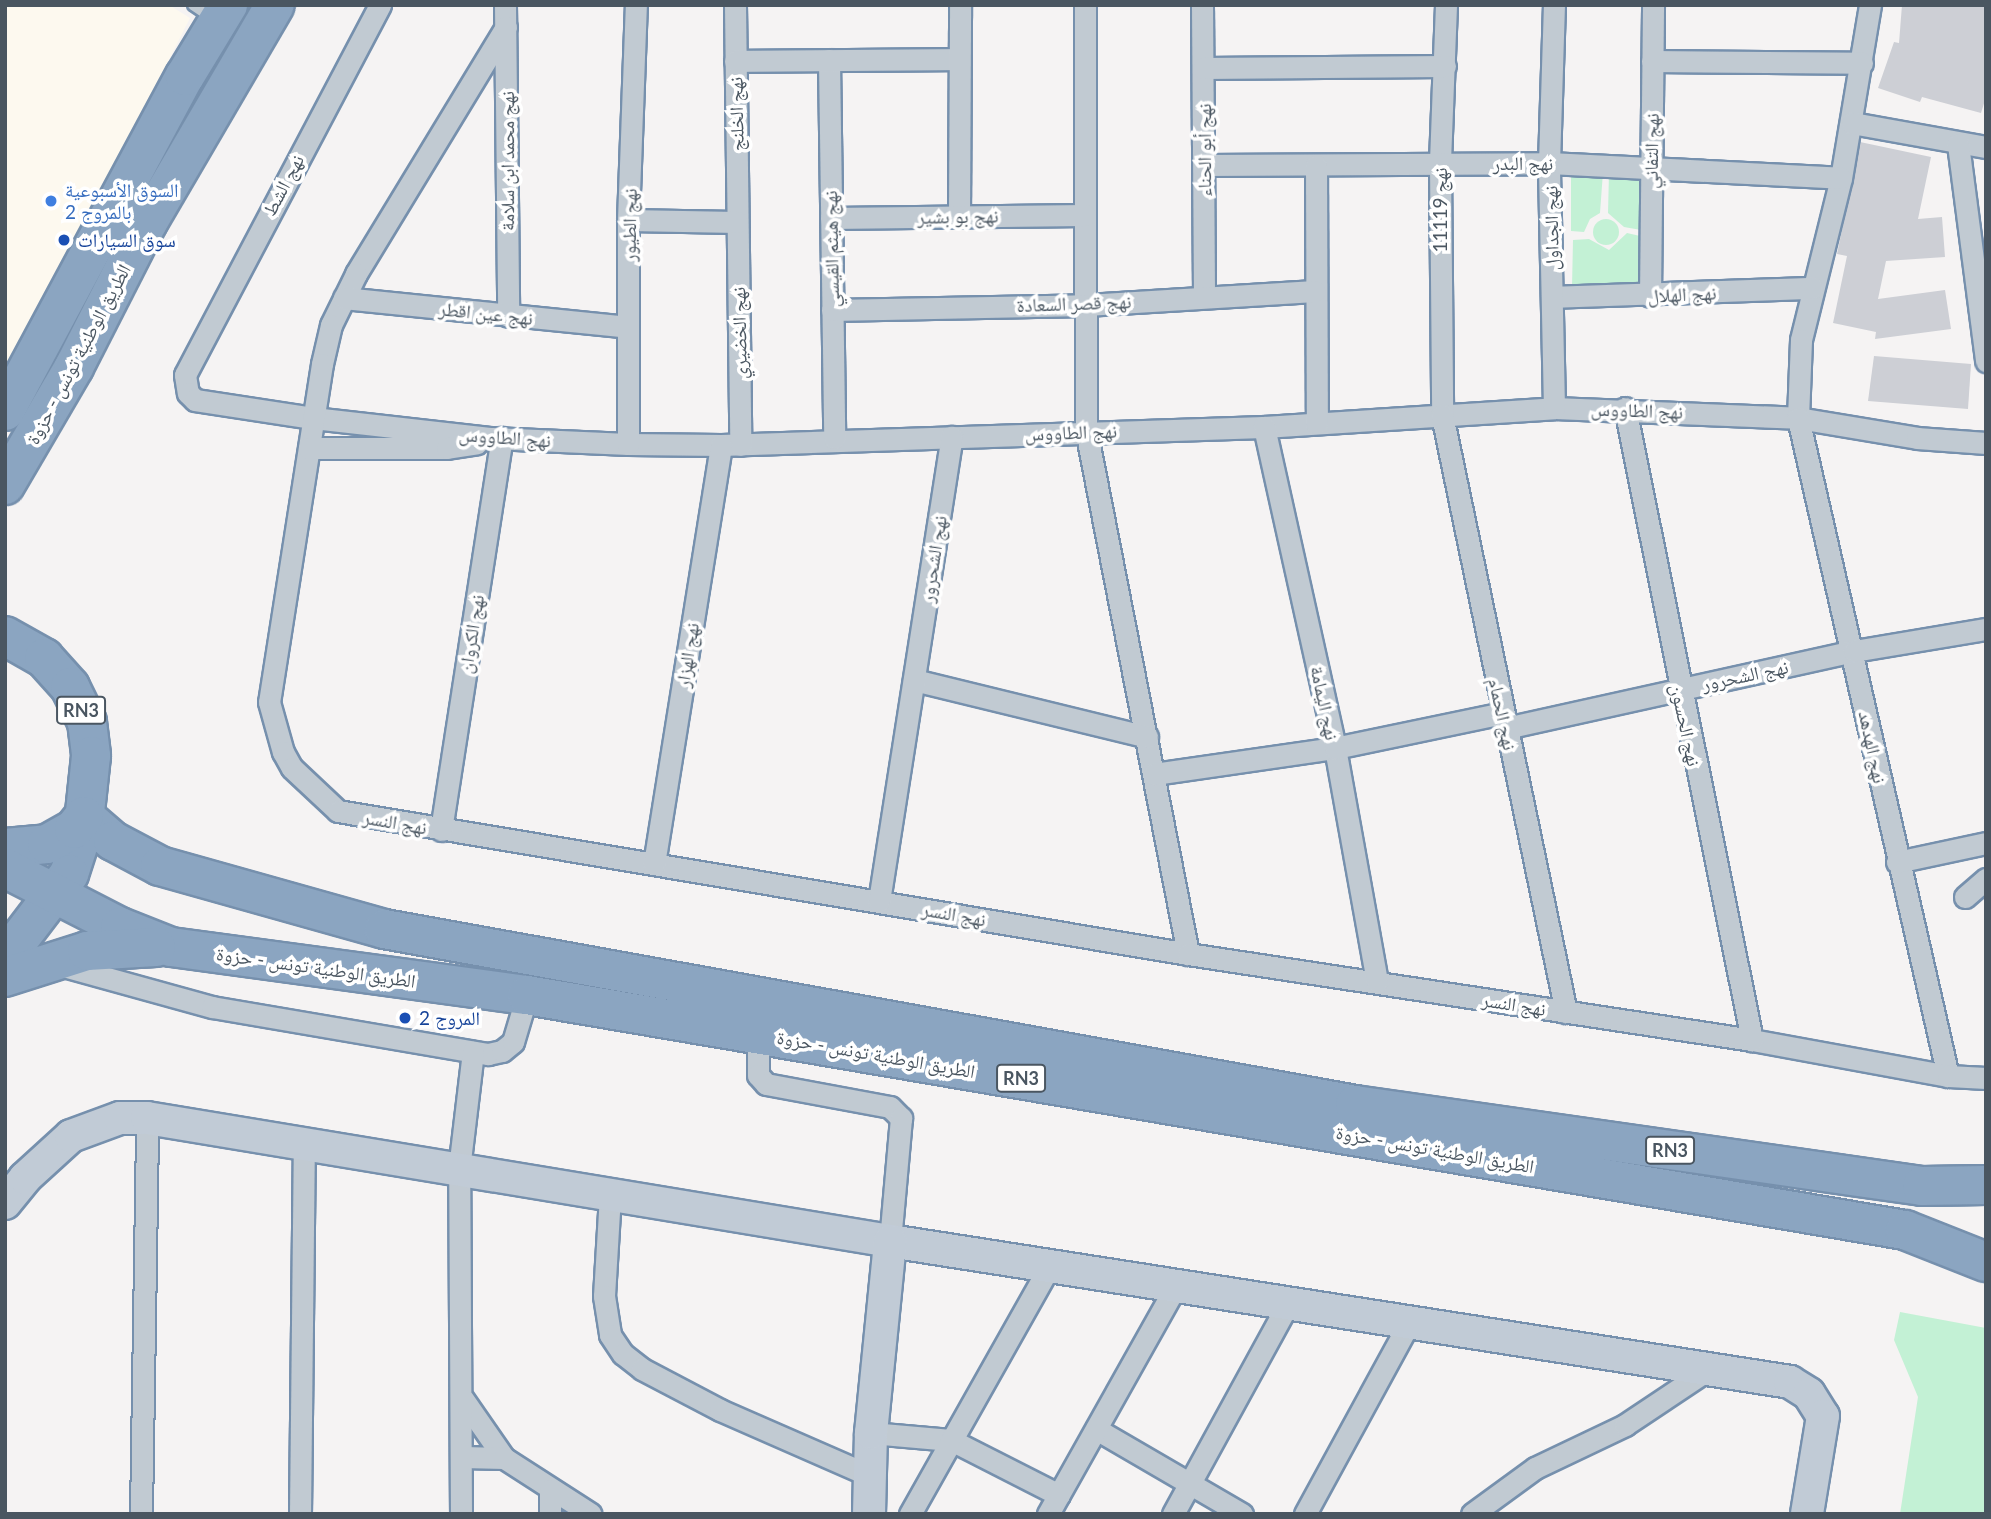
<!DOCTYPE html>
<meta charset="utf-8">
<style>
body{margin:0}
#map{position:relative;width:1991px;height:1519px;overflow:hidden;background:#f5f3f3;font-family:Lato,"Noto Naskh Arabic",sans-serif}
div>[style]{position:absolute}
.commercial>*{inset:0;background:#fdf9ef}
.green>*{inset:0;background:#c3f1d5}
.round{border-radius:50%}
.building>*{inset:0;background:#cdcfd5}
.roads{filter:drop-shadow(2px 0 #7690ad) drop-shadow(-2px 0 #7690ad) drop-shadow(0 2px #7690ad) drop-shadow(0 -2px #7690ad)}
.lane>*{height:10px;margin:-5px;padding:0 5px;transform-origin:5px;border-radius:5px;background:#c1cad2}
.street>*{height:21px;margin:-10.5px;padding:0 10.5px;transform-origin:10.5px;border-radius:10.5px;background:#c1cad2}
.secondary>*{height:32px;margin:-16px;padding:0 16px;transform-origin:16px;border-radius:16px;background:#c1cbd6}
.highway>*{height:38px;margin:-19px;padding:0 19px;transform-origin:19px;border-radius:19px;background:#8ba5c1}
.dots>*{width:19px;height:19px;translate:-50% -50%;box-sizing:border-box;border:4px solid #fff;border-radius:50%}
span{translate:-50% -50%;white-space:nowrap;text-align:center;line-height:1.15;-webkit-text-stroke:7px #fff;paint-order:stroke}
.shield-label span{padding:2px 5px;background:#fff;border:2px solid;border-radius:5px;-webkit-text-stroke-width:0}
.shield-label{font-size:18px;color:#4a5661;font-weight:700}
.street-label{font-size:19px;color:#4a5661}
.shop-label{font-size:19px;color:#366cbe}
.left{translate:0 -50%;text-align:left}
.transit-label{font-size:19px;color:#164399}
.frame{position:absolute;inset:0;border:7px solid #4a5661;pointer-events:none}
</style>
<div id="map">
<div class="commercial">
<div style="clip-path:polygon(5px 5px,169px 5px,190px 18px,5px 384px)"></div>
</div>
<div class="green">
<div style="clip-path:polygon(1571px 168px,1603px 172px,1600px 213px,1590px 219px,1584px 232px,1571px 231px)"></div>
<div style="clip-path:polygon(1609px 173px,1644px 177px,1641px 230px,1624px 227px,1608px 213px)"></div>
<div class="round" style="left:1593px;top:219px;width:26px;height:26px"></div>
<div style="clip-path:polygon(1627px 233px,1640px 236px,1641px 289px,1572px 287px,1573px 240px,1589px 239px,1609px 250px)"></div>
<div style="clip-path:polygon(1900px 1312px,1986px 1328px,1986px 1514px,1900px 1514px,1918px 1397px,1894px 1340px)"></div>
</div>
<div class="building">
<div style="clip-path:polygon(1902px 5px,1986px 5px,1986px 97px,1981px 113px,1922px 97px,1920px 102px,1878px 88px,1894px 42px,1899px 43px)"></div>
<div style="clip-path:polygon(1860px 142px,1931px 157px,1918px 219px,1942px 217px,1945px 257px,1886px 261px,1878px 299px,1945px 290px,1951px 329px,1875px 339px,1876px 332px,1833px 323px,1847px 256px,1837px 254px)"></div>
<div style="clip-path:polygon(1874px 356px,1971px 364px,1968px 409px,1868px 401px)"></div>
</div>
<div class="roads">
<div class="lane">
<div style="left:193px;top:5px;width:25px;rotate:34deg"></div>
</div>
<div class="street">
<div style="left:380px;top:5px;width:418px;rotate:117.8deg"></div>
<div style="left:185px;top:375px;width:18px;rotate:81deg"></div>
<div style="left:188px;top:393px;width:10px;rotate:45deg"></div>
<div style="left:195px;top:400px;width:119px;rotate:8.7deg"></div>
<div style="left:313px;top:418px;width:180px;rotate:6.4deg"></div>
<div style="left:492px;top:438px;width:136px;rotate:2.5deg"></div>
<div style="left:628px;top:444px;width:93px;rotate:0.6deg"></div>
<div style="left:721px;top:445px;width:543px;rotate:-1.9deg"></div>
<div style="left:1264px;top:427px;width:291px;rotate:-3.7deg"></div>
<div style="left:1554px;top:408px;width:244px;rotate:2.3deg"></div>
<div style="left:1798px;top:418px;width:121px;rotate:9.5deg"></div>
<div style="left:1917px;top:438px;width:69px;rotate:4.1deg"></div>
<div style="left:505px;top:5px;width:311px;rotate:89.4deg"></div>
<div style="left:735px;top:5px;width:440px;rotate:89.3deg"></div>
<div style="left:1085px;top:5px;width:425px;rotate:89.9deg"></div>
<div style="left:1086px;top:430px;width:534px;rotate:78.98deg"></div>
<div style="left:1202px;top:5px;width:290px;rotate:89.6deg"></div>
<div style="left:1446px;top:5px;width:159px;rotate:92.2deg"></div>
<div style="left:1440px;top:164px;width:251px;rotate:89.5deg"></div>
<div style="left:1442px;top:415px;width:610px;rotate:78.27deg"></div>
<div style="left:1870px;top:5px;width:175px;rotate:99.5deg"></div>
<div style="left:1841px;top:178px;width:167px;rotate:103.9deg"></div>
<div style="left:1801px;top:340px;width:78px;rotate:92.2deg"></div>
<div style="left:1798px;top:418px;width:675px;rotate:77.16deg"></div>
<div style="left:506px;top:27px;width:289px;rotate:121.3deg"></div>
<div style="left:356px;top:274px;width:57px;rotate:116.1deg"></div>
<div style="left:331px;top:325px;width:40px;rotate:103deg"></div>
<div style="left:322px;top:364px;width:342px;rotate:98.9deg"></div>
<div style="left:269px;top:702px;width:52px;rotate:74.4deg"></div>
<div style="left:283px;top:752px;width:18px;rotate:61deg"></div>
<div style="left:292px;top:768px;width:63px;rotate:43.1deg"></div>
<div style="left:338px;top:811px;width:862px;rotate:9.55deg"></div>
<div style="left:1188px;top:954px;width:571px;rotate:8.67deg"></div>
<div style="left:1752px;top:1040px;width:199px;rotate:10.4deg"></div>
<div style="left:1948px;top:1076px;width:38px;rotate:3deg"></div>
<div style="left:829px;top:60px;width:378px;rotate:89.2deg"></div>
<div style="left:735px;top:61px;width:222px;rotate:-0.5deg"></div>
<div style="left:1652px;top:61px;width:210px;rotate:0.5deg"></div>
<div style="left:1203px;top:68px;width:242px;rotate:-0.5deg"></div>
<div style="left:1852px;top:123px;width:136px;rotate:10.2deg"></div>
<div style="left:1958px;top:144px;width:219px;rotate:82.6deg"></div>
<div style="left:1204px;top:165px;width:345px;rotate:-0.3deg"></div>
<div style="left:1549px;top:163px;width:292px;rotate:2.9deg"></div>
<div style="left:1316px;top:166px;width:257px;rotate:89.8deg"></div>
<div style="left:959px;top:216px;width:211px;rotate:-89.7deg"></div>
<div style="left:831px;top:218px;width:254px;rotate:-0.7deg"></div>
<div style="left:628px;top:220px;width:109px;rotate:1.1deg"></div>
<div style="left:1650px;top:296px;width:291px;rotate:-89.4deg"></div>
<div style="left:1552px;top:297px;width:260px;rotate:-2deg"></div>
<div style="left:344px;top:298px;width:285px;rotate:5.8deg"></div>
<div style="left:832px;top:310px;width:254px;rotate:-1.1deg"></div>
<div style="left:1086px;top:305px;width:229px;rotate:-3.5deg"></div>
<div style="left:1554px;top:408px;width:245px;rotate:-91.2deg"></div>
<div style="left:1549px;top:163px;width:158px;rotate:-88.2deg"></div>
<div style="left:1625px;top:408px;width:645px;rotate:78.64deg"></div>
<div style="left:1264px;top:427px;width:329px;rotate:77.5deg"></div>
<div style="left:1335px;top:748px;width:237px;rotate:79.8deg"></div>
<div style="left:628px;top:444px;width:224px;rotate:-90deg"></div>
<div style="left:628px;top:220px;width:215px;rotate:-87.9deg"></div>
<div style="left:309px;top:448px;width:138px"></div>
<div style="left:447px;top:448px;width:30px;rotate:-9deg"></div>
<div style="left:914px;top:680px;width:240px;rotate:13.7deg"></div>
<div style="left:1506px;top:728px;width:356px;rotate:-12.5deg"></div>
<div style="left:1854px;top:651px;width:134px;rotate:-9.5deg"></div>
<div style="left:1154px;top:774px;width:183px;rotate:-8.2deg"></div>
<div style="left:1335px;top:748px;width:172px;rotate:-11.8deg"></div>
<div style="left:441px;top:830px;width:397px;rotate:-81.2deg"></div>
<div style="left:1897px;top:862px;width:91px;rotate:-12.1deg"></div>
<div style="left:654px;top:864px;width:424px;rotate:-80.9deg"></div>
<div style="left:1965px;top:897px;width:28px;rotate:-41deg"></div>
<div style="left:879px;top:901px;width:470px;rotate:-81.1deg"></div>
<div style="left:56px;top:964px;width:162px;rotate:15.4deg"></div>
<div style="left:212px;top:1007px;width:280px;rotate:9.7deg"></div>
<div style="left:488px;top:1054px;width:14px;rotate:-12deg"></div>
<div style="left:502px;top:1051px;width:14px;rotate:-39deg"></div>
<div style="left:513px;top:1042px;width:49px;rotate:-73.4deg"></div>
<div style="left:758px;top:1033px;width:42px;rotate:90deg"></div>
<div style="left:758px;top:1075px;width:12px;rotate:48deg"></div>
<div style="left:766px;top:1084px;width:126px;rotate:10.5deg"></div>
<div style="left:890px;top:1107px;width:16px;rotate:45deg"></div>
<div style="left:901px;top:1118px;width:123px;rotate:95.1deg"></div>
<div style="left:610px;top:1195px;width:101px;rotate:93.4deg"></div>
<div style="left:604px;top:1296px;width:39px;rotate:81deg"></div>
<div style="left:610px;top:1335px;width:23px;rotate:56deg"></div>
<div style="left:623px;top:1354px;width:24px;rotate:38deg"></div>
<div style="left:642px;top:1369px;width:88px;rotate:27.7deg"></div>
<div style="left:720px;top:1410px;width:163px;rotate:23.6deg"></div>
<div style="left:463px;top:1399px;width:72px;rotate:55.2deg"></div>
<div style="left:1096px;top:1429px;width:169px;rotate:30.2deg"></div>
<div style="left:871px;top:1433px;width:80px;rotate:5deg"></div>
<div style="left:951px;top:1440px;width:121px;rotate:27deg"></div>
<div style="left:462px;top:1457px;width:42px;rotate:1.4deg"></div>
<div style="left:504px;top:1458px;width:103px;rotate:32.8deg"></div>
<div style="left:141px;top:1514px;width:396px;rotate:-89.1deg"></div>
<div style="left:300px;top:1514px;width:369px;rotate:-89.4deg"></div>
<div style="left:461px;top:1514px;width:345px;rotate:-90.3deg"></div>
<div style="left:459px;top:1169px;width:118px;rotate:-83.2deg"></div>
<div style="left:550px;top:1514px;width:24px;rotate:-90deg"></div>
<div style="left:910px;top:1514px;width:283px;rotate:-60.6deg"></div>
<div style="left:1048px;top:1514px;width:261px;rotate:-60.7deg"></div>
<div style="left:1173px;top:1514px;width:239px;rotate:-61.3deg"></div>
<div style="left:1305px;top:1514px;width:217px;rotate:-61.4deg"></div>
<div style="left:1472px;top:1514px;width:78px;rotate:-36.1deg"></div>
<div style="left:1535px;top:1468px;width:100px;rotate:-25.5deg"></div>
<div style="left:1625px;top:1425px;width:102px;rotate:-33.8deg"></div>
</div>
<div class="secondary">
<div style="left:5px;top:1203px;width:32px;rotate:-51deg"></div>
<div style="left:25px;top:1178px;width:62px;rotate:-42.4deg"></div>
<div style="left:71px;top:1136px;width:52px;rotate:-20.2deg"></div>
<div style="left:120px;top:1118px;width:27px"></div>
<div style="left:147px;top:1118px;width:753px;rotate:9.4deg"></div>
<div style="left:890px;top:1241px;width:911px;rotate:8.9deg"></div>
<div style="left:1790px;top:1382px;width:22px;rotate:32deg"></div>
<div style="left:1809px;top:1394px;width:26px;rotate:58deg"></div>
<div style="left:1823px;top:1416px;width:99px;rotate:99.3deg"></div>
<div style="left:869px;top:1514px;width:81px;rotate:-88.6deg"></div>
<div style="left:871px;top:1433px;width:193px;rotate:-84.3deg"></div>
</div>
<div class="highway">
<div style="left:5px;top:411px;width:380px;rotate:-61.8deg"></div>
<div style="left:185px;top:76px;width:83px;rotate:-58.8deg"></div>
<div style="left:5px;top:485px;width:137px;rotate:-59.7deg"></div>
<div style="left:74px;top:367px;width:163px;rotate:-63deg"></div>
<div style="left:148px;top:222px;width:251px;rotate:-59.7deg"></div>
<div style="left:5px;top:636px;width:45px;rotate:29.4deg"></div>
<div style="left:44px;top:658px;width:39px;rotate:48deg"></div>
<div style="left:70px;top:687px;width:39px;rotate:64deg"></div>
<div style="left:87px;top:722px;width:34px;rotate:83deg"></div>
<div style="left:91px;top:756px;width:75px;rotate:96.1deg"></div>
<div style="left:83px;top:831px;width:45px;rotate:108deg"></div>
<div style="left:69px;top:874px;width:106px;rotate:127.3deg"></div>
<div style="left:84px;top:816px;width:38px;rotate:41deg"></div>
<div style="left:113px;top:841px;width:53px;rotate:28deg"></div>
<div style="left:160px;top:866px;width:233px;rotate:15.7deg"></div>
<div style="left:384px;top:929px;width:987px;rotate:10.27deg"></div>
<div style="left:1355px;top:1105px;width:573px;rotate:8.13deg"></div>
<div style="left:1922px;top:1186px;width:64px;rotate:-0.9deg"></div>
<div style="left:5px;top:848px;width:42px;rotate:-5.4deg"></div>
<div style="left:47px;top:844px;width:31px;rotate:-29deg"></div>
<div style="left:74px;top:829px;width:16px;rotate:-52deg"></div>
<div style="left:5px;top:868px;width:129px;rotate:27.2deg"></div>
<div style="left:120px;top:927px;width:55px;rotate:21.4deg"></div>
<div style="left:171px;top:947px;width:359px;rotate:7.7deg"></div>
<div style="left:527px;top:995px;width:1398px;rotate:9.68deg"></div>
<div style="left:1905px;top:1230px;width:87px;rotate:21.6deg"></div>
<div style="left:5px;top:977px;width:86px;rotate:-17.6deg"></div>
<div style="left:87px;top:951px;width:69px;rotate:-3.3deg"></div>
</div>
</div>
<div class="dots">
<div style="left:51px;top:201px;background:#3f7fe0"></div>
<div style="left:64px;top:240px;background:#1a4fb4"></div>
<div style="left:405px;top:1018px;background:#1a4fb4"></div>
</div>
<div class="shield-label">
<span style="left:81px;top:710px">RN3</span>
<span style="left:1021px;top:1078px">RN3</span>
<span style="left:1670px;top:1150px">RN3</span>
</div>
<div class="street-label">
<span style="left:736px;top:114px;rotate:-91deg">نهج الخلنج</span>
<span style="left:1204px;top:150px;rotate:-90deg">نهج أبو الحناء</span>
<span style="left:1651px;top:151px;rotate:-89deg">نهج التفاني</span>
<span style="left:507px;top:161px;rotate:-90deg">نهج محمد ابن سلامة</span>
<span style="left:1523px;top:163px">نهج البدر</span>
<span style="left:283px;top:185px;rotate:-62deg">نهج الشط</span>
<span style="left:1440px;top:210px;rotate:-90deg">نهج 11119</span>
<span style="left:958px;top:216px;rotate:-1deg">نهج بو بشير</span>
<span style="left:629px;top:225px;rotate:-89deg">نهج الطيور</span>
<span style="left:1551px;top:228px;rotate:-91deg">نهج الجداول</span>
<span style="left:831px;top:249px;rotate:-91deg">نهج هيثم القيسي</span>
<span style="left:1682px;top:294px;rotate:-3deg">نهج الهلال</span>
<span style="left:1074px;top:303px;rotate:-2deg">نهج قصر السعادة</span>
<span style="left:486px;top:313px;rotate:6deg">نهج عين اقطر</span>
<span style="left:739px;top:333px;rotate:-91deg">نهج الخضيري</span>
<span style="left:78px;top:354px;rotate:-62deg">الطريق الوطنية تونس - حزوة</span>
<span style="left:1637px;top:410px;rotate:2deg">نهج الطاووس</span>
<span style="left:1071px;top:432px;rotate:-2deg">نهج الطاووس</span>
<span style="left:505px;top:437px;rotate:4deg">نهج الطاووس</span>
<span style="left:933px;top:559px;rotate:-81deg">نهج الشحرور</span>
<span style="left:471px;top:634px;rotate:-81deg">نهج الكروان</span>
<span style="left:687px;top:655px;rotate:-81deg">نهج الهزار</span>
<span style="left:1745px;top:675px;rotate:-12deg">نهج الشحرور</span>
<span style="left:1325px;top:703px;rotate:78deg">نهج اليمامة</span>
<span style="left:1503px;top:714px;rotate:78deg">نهج الحمام</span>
<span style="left:1686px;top:725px;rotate:78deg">نهج الحسون</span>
<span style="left:1873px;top:747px;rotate:78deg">نهج الهدهد</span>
<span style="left:395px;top:822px;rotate:10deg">نهج النسر</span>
<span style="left:954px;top:914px;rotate:10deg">نهج النسر</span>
<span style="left:316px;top:967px;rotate:8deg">الطريق الوطنية تونس - حزوة</span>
<span style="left:1514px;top:1004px;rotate:9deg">نهج النسر</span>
<span style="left:876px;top:1054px;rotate:10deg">الطريق الوطنية تونس - حزوة</span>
<span style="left:1435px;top:1149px;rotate:10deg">الطريق الوطنية تونس - حزوة</span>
</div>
<div class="shop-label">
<span class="left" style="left:65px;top:201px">السوق الأسبوعية<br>بالمروج 2</span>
</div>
<div class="transit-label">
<span class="left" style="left:78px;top:240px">سوق السيارات</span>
<span class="left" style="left:419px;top:1018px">المروج 2</span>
</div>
<div class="frame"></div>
</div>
